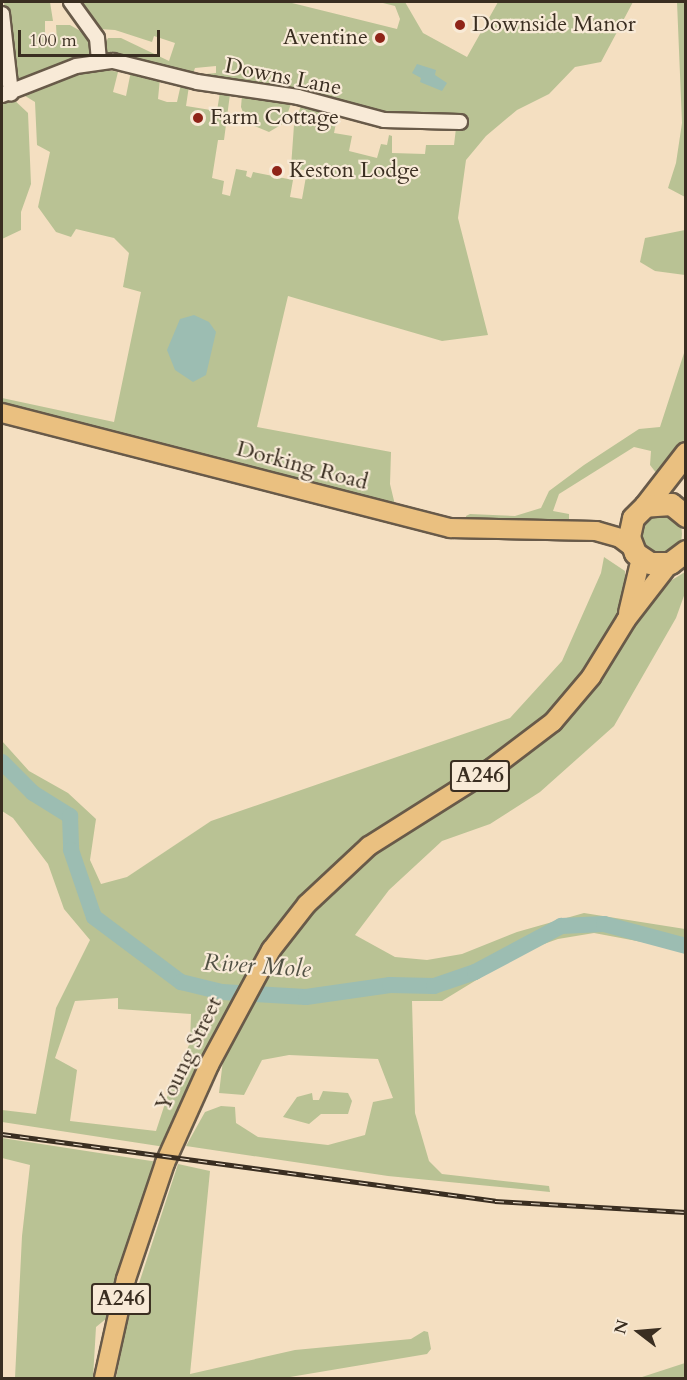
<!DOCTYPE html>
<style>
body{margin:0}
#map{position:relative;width:687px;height:1380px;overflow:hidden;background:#f4dfc1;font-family:Cardo,serif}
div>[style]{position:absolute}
.green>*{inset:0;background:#b9c294}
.round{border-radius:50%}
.water>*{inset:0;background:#9cbdb2}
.river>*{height:16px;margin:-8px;padding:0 8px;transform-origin:8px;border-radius:8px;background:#9cbdb2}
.roads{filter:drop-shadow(2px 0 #685a49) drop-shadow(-2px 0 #685a49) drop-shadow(0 2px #685a49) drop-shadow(0 -2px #685a49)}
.minor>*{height:14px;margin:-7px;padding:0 7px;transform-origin:7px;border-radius:7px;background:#f8ead7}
.major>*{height:18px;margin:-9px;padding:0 9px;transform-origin:9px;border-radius:9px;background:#eac080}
.highway>*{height:21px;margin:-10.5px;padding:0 10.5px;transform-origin:10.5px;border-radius:10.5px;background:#eac080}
.rail>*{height:5px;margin-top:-2.5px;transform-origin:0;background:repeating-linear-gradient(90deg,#f8ead7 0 9px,#3a2e21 0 18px);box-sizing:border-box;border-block:2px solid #3a2e21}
.dots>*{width:16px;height:16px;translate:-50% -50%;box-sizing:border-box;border:3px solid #f8ead7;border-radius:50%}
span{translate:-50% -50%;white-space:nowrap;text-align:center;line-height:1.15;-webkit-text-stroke:4.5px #f8ead7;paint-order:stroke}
.shield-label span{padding:2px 4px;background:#f8ead7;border:2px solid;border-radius:4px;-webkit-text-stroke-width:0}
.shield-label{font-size:21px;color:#3a2e21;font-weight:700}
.poi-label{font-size:22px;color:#3a2e21}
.left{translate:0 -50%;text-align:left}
.right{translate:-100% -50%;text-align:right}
.street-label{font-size:22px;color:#3a2e21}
.water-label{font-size:24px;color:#525245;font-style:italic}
.frame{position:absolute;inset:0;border:3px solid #3a2e21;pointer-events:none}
.north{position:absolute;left:609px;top:1302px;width:60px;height:60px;-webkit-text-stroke:4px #f8ead7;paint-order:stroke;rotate:286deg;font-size:16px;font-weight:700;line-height:24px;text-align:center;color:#3a2e21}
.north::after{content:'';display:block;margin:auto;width:21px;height:27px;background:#3a2e21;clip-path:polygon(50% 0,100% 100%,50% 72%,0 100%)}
.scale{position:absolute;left:18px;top:30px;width:142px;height:27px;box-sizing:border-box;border:3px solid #3a2e21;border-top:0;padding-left:8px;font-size:18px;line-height:21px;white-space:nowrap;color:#3a2e21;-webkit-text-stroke:4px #f8ead7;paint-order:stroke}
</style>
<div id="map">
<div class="green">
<div style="clip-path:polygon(4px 2px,50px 2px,53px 21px,45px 21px,45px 44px,57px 43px,56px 25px,70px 25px,89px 36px,90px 57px,20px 84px,11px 79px)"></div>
<div style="clip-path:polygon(80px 2px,288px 2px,397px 29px,400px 19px,395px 6px,379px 2px,405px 2px,423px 33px,467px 57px,498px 2px,633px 2px,601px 62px,575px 67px,549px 94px,517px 110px,486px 136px,466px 160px,458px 218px,488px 335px,442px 341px,288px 296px,257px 427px,391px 452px,390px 484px,396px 509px,2px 407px,2px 398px,114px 422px,141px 292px,123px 287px,129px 253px,114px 238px,76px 229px,71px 237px,56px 232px,38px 207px,50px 152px,37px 145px,35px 102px,22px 94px,68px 73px,97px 68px,118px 72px,113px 92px,126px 96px,131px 71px,160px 78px,158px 99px,167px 102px,177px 102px,181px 84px,189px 86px,186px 106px,217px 111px,220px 92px,230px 94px,224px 140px,218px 140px,212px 178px,224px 181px,222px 194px,230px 196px,236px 169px,247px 171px,246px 176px,251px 178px,253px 172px,293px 180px,290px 197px,302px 199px,307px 171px,291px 167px,294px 125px,302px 103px,338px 113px,334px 133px,352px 136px,349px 151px,377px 158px,381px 144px,387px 145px,389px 135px,392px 136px,392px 153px,425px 154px,426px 145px,454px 145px,456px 128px,469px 125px,468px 116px,415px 120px,203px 80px,206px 74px,216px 73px,216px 66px,195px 68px,192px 77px,108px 53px,103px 48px,108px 38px,121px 38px,169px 61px,175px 43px,154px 36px,152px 42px,115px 30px,99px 29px)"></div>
<div style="clip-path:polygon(677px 2px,686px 2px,685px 197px,668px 188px,676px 163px,682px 123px)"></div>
<div style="clip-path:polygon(242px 95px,292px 101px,284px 123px,269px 132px,247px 123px,241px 107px)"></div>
<div style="clip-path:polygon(11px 97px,28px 113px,31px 184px,21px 212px,21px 230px,2px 239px,2px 99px)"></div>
<div style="clip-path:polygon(685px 230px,685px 275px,655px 271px,640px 262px,645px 238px)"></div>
<div style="clip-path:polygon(685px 350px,685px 443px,657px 474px,650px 465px,651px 451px,634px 447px,559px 494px,553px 511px,569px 514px,569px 527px,467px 524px,466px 516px,470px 514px,515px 516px,541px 508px,549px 491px,584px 465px,639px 429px,660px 427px)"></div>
<div class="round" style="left:638px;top:512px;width:44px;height:44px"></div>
<div style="clip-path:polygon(evenodd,604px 557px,625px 571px,625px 593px,649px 594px,685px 572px,685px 593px,676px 618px,614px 726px,540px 792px,490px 824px,442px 841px,389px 890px,355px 935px,395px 957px,427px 960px,462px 954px,517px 932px,584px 913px,685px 929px,685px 950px,594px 933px,558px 939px,524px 951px,442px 1001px,412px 1001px,415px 1113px,429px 1161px,442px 1174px,549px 1186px,550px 1192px,388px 1176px,186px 1146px,205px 1112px,221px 1106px,235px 1107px,236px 1123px,258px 1137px,328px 1145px,365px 1135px,373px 1102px,393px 1098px,378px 1059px,289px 1055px,262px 1060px,244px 1095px,219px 1093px,224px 1052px,206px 1055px,165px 1147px,2px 1122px,2px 1110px,36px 1114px,56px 1008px,90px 940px,64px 909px,48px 864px,13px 818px,2px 811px,2px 741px,29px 771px,68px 793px,96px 819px,90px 860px,101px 884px,127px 877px,211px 821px,510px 718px,562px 661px,601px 573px,604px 557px,118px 998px,118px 1009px,191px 1014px,190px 1043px,173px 1079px,156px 1131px,70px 1121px,77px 1070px,55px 1058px,75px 1001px,118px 998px)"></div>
<div style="clip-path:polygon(323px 1091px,348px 1093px,352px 1101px,348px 1114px,321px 1114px,309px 1124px,283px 1117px,297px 1097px,312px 1093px,313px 1100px,319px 1100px)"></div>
<div style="clip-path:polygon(2px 1138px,158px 1162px,107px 1318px,96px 1327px,93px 1378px,15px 1378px,22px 1236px,30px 1165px,2px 1158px)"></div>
<div style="clip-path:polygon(178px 1164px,210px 1171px,190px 1374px,295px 1350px,411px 1339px,424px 1331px,428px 1332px,431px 1349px,427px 1354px,284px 1378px,116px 1378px,128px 1317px)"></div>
<div style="clip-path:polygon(685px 1363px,685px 1378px,639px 1378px)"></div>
</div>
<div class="water">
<div style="clip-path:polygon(417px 64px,436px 70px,435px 75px,447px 83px,442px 91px,420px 82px,421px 78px,412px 73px)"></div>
<div style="clip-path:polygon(194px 315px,209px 322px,216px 332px,206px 375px,193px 382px,175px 370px,167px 350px,180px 319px)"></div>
</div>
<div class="river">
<div style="left:2px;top:762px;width:44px;rotate:45deg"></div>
<div style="left:33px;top:793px;width:44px;rotate:31.9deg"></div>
<div style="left:70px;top:816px;width:34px;rotate:88deg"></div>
<div style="left:71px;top:850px;width:71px;rotate:71.1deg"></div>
<div style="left:94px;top:917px;width:109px;rotate:36.8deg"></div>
<div style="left:181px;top:982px;width:42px;rotate:13.7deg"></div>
<div style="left:222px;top:992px;width:84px;rotate:3.4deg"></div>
<div style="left:306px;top:997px;width:85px;rotate:-8.1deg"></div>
<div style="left:390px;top:985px;width:44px;rotate:1.3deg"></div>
<div style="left:434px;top:986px;width:43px;rotate:-18.9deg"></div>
<div style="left:475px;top:972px;width:98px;rotate:-28.1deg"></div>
<div style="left:561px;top:926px;width:43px;rotate:-2.7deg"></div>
<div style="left:604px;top:924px;width:85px;rotate:15deg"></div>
</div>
<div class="roads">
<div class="minor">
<div style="left:71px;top:2px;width:44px;rotate:54.2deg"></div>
<div style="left:97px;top:38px;width:23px;rotate:85deg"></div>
<div style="left:2px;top:14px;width:80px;rotate:83.5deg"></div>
<div style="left:2px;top:95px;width:79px;rotate:-21.4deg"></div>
<div style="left:76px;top:66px;width:37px;rotate:-8deg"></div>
<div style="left:113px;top:61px;width:87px;rotate:14deg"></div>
<div style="left:197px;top:82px;width:102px;rotate:8.4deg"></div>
<div style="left:298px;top:97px;width:89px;rotate:15deg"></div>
<div style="left:384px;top:120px;width:76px;rotate:1.5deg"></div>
</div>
<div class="major">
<div style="left:2px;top:413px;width:463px;rotate:14.4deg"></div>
<div style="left:450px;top:528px;width:146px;rotate:1.2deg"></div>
<div style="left:596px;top:531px;width:25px;rotate:16deg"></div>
<div style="left:620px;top:538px;width:15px;rotate:37deg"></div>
<div style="left:628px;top:613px;width:57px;rotate:-76.7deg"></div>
<div style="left:104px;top:1378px;width:101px;rotate:-77.5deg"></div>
<div style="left:126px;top:1279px;width:122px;rotate:-71.4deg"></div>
<div style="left:165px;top:1163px;width:107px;rotate:-65.8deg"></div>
<div style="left:209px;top:1065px;width:131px;rotate:-61.7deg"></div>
<div style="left:271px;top:950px;width:58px;rotate:-52deg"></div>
<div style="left:307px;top:904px;width:85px;rotate:-43.1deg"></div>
<div style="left:369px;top:846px;width:144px;rotate:-32.3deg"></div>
<div style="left:491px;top:769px;width:78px;rotate:-37.2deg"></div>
<div style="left:553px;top:722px;width:59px;rotate:-49.8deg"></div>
<div style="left:591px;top:677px;width:67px;rotate:-58.4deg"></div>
<div style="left:626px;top:620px;width:72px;rotate:-52.3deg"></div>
</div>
<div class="highway">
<div style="left:645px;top:506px;width:67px;rotate:-52.3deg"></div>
<div style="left:686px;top:516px;width:19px;rotate:-141deg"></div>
<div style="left:671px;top:504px;width:26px;rotate:176deg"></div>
<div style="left:645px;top:506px;width:17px;rotate:135deg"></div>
<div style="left:633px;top:518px;width:19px;rotate:102deg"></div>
<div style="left:629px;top:537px;width:17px;rotate:69deg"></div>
<div style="left:635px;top:553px;width:18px;rotate:34deg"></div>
<div style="left:650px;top:563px;width:20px"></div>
<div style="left:670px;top:563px;width:20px;rotate:-37deg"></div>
</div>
</div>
<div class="rail">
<div style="left:2px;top:1134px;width:498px;rotate:7.7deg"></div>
<div style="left:495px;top:1201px;width:191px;rotate:3.3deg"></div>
</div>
<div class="dots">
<div style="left:460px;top:25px;background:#8f2418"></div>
<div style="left:380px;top:38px;background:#8f2418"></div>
<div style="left:198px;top:118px;background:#8f2418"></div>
<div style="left:277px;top:171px;background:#8f2418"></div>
</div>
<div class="shield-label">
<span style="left:480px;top:776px">A246</span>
<span style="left:121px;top:1299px">A246</span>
</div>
<div class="poi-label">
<span class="left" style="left:472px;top:25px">Downside Manor</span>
<span class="right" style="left:368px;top:38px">Aventine</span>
<span class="left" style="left:210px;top:118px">Farm Cottage</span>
<span class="left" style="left:289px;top:171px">Keston Lodge</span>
</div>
<div class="street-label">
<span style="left:283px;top:77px;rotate:11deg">Downs Lane</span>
<span style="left:302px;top:466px;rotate:15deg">Dorking Road</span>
<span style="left:189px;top:1054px;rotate:-64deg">Young Street</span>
</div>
<div class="water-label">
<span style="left:257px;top:966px;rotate:4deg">River Mole</span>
</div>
<div class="frame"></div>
<div class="north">N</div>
<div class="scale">100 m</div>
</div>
